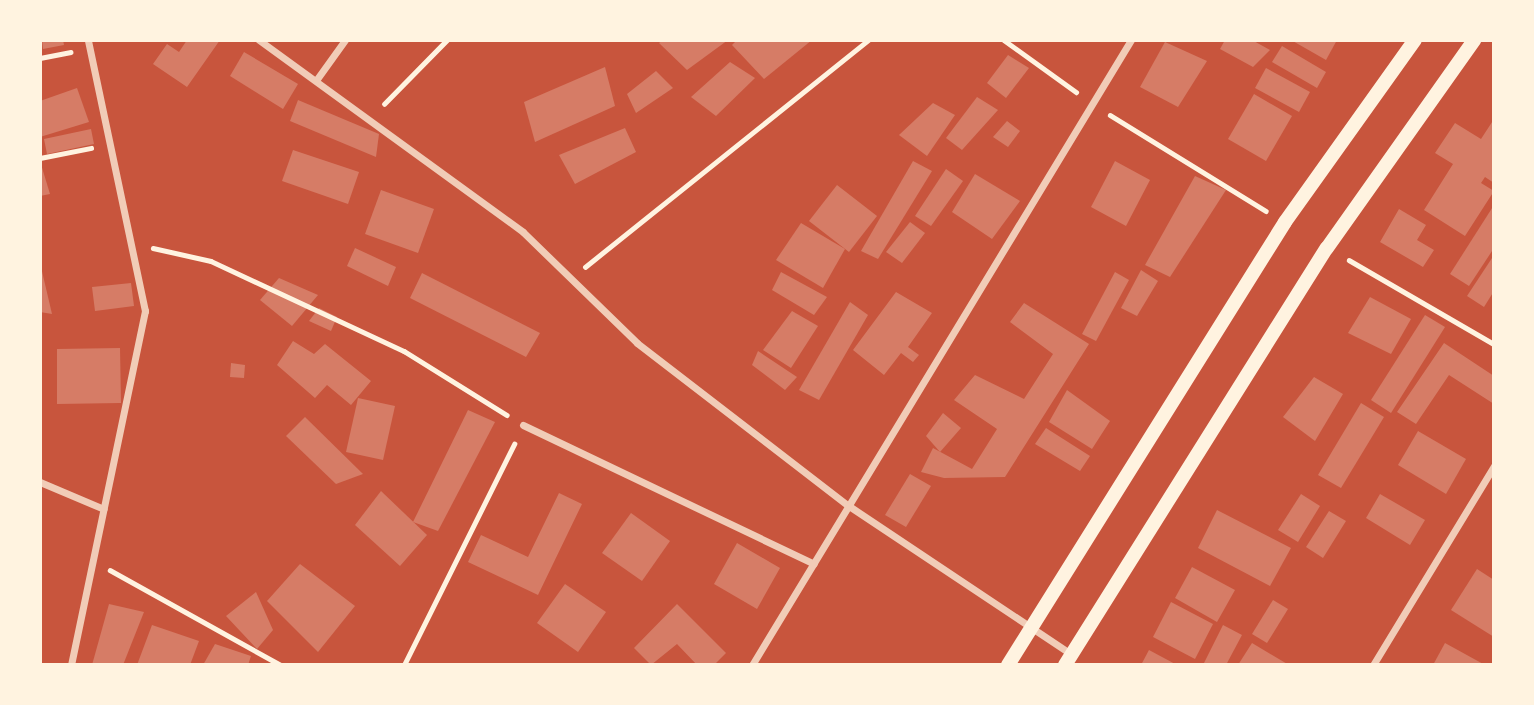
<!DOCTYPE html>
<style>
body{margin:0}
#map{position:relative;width:1534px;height:705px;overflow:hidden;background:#c8553d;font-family:Montserrat,sans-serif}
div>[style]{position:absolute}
.building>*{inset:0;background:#d67c66}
.path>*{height:4.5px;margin:-2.25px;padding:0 2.25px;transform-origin:2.25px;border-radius:2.25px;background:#fff3e0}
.minor>*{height:7px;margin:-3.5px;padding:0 3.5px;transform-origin:3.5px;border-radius:3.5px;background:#f1ccb7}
.secondary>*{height:14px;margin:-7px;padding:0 7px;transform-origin:7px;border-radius:7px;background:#fff3e0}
span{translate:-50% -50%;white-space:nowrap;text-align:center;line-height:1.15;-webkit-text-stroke:5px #fff3e0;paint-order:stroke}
.frame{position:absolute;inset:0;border:42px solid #fff3e0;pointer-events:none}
</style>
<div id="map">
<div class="building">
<div style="clip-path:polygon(42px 40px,63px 40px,64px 45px,43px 49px)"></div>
<div style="clip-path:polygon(187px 40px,220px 40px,187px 87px,153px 64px,167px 44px,179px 52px)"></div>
<div style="clip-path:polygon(663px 40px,728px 40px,687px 70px,659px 43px)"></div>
<div style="clip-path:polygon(737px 40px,812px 40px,764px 79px,732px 45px)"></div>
<div style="clip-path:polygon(1225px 40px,1252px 40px,1270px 50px,1253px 67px,1220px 49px)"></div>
<div style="clip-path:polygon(1291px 40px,1337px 40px,1326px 60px)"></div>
<div style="clip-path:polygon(1165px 42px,1207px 61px,1178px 107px,1140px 87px)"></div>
<div style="clip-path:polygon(1282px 46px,1326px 72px,1317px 88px,1272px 62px)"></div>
<div style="clip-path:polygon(244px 52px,298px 84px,283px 109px,230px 76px)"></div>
<div style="clip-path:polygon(1008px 55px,1029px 68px,1006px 98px,987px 83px)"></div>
<div style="clip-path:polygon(730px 62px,755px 78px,716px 116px,691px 97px)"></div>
<div style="clip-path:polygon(605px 67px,615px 106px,535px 142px,524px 102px)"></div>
<div style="clip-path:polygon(1266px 68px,1310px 92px,1299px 112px,1255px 88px)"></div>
<div style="clip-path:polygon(656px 71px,673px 88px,636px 113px,627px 94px)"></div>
<div style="clip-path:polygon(77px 88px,89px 122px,40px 137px,40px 101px)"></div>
<div style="clip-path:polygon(1254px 94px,1292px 116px,1266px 161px,1228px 139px)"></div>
<div style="clip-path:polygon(977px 97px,998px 110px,962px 150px,946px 138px)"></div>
<div style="clip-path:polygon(298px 100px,379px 134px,376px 157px,290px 121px)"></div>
<div style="clip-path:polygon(933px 103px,955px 115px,927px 156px,899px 135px)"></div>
<div style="clip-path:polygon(1494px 119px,1494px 183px,1485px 177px,1481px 183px,1494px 191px,1465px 236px,1424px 210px,1453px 164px,1435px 153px,1455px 123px,1481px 139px)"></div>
<div style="clip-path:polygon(1007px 121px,1020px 131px,1008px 147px,993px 137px)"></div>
<div style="clip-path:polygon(625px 128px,636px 152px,575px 184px,559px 155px)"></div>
<div style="clip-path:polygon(91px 129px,94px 144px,47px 154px,44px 139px)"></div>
<div style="clip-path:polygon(293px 150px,359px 172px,348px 204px,282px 181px)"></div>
<div style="clip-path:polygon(40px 161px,50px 194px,40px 196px)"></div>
<div style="clip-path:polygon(913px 161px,932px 171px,878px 259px,861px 251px)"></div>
<div style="clip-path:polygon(1115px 161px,1150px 180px,1126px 226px,1091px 207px)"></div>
<div style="clip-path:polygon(946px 169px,963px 181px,931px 226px,915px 216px)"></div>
<div style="clip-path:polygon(975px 174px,1020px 201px,992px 239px,952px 212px)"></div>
<div style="clip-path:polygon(1195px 176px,1226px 190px,1170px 277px,1145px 265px)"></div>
<div style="clip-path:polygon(837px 185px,877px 216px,849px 252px,809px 221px)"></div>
<div style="clip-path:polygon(381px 190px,434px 209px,418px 253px,365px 234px)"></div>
<div style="clip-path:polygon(1494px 205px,1494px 248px,1469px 286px,1450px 274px)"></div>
<div style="clip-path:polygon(1399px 209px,1426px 225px,1417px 240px,1434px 250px,1423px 267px,1380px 242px)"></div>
<div style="clip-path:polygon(910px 222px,925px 233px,902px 263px,886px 252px)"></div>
<div style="clip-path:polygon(801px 223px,845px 249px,823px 288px,776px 260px)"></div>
<div style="clip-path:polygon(355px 248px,396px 267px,388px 286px,347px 266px)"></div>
<div style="clip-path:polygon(1494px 255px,1494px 291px,1484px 307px,1467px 296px)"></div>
<div style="clip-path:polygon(41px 267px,52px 314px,40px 312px)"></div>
<div style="clip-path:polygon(1141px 270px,1158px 281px,1137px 316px,1121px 308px)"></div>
<div style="clip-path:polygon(781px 272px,827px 297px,814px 315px,772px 290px)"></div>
<div style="clip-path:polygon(1115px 272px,1129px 280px,1096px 341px,1082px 334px)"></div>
<div style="clip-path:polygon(422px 273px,540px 333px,526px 357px,410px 298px)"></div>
<div style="clip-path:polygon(279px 278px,318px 295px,292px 326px,260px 300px)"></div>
<div style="clip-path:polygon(131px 283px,134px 306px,95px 311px,92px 287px)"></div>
<div style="clip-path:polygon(896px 292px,932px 313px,908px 347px,919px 355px,913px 362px,901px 353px,884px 375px,853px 350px)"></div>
<div style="clip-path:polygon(1370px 297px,1411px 319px,1391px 354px,1348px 333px)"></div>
<div style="clip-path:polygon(850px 302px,868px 315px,819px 400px,799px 390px)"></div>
<div style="clip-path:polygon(1024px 303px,1089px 344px,1005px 477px,944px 478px,921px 472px,933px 448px,972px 469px,997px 429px,954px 400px,975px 375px,1024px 399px,1053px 354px,1010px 322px)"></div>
<div style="clip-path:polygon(319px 308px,337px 317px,331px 331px,309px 321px)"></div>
<div style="clip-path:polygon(792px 311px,818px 326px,791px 368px,763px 350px)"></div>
<div style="clip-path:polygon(1425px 315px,1445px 327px,1391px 413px,1371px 400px)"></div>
<div style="clip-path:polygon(293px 341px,314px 354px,325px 344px,371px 381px,351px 405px,327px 385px,315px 398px,277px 365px)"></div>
<div style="clip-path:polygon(1444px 343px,1494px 376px,1494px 404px,1449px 375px,1416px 424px,1397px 412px)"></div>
<div style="clip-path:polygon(120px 348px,121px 403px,57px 404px,57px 349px)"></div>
<div style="clip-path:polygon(758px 351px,797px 377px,785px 390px,752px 365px)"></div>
<div style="clip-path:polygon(231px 363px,245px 365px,244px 378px,230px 377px)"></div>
<div style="clip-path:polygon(1314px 377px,1343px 394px,1315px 441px,1283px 417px)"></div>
<div style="clip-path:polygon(1067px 390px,1110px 421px,1092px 449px,1049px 422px)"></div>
<div style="clip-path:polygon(358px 398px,395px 406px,383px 460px,346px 452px)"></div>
<div style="clip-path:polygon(1361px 403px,1384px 417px,1341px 488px,1318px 475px)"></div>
<div style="clip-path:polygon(468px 410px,495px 422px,438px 531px,413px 522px)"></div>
<div style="clip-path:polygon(943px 413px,961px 428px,940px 452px,926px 436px)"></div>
<div style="clip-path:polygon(305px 417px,363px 474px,336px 484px,286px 436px)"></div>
<div style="clip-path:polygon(1046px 428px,1090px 456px,1080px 471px,1035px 444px)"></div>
<div style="clip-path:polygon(1418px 431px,1466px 459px,1446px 494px,1398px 465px)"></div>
<div style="clip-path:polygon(910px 474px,931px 486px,906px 527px,885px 515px)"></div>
<div style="clip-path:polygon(381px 491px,427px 535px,400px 566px,355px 525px)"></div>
<div style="clip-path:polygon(559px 493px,582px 504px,538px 595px,468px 562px,481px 535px,528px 557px)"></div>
<div style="clip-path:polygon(1301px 494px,1320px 506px,1298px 542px,1278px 530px)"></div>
<div style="clip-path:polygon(1380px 494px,1425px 520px,1410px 545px,1366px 518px)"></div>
<div style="clip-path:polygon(1217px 510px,1291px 548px,1270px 586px,1198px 548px)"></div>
<div style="clip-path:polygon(1329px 511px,1346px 521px,1323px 558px,1306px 547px)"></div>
<div style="clip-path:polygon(631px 513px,670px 541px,642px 581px,602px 553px)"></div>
<div style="clip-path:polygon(737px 543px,780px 568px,757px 609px,714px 584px)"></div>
<div style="clip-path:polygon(300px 564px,355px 606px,318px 652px,267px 601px)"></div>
<div style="clip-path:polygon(1192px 567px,1235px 590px,1217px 622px,1175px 598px)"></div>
<div style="clip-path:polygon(1477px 569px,1494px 580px,1494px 637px,1451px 610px)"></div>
<div style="clip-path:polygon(565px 584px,606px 612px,578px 652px,537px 623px)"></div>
<div style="clip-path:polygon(256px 592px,273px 630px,257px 649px,226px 616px)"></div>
<div style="clip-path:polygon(1273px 600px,1288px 609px,1267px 643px,1252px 634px)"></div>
<div style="clip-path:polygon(1171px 602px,1213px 624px,1195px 659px,1153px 637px)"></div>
<div style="clip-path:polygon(109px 604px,144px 612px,123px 665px,92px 665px)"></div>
<div style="clip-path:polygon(677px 604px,726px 653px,714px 665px,697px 665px,677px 644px,651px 665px,634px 648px)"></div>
<div style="clip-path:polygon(152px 625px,199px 641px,190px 665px,137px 665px)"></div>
<div style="clip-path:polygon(1223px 625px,1242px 635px,1226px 665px,1203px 665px)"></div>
<div style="clip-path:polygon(1252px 643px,1289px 665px,1238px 665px)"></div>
<div style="clip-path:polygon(1445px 643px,1485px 665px,1433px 665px)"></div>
<div style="clip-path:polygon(215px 644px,251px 656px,248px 665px,203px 665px)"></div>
<div style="clip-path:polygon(1149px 650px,1177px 665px,1141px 665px)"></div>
</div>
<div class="path">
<div style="left:1004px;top:40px;width:89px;rotate:35.8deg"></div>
<div style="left:40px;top:58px;width:31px;rotate:-11deg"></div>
<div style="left:384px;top:104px;width:90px;rotate:-45.5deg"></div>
<div style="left:1110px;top:115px;width:183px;rotate:31.6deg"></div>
<div style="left:40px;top:158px;width:52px;rotate:-11.1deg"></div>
<div style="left:153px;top:248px;width:59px;rotate:12.6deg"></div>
<div style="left:211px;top:261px;width:213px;rotate:25deg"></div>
<div style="left:404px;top:351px;width:121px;rotate:31.9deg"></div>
<div style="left:1349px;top:260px;width:168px;rotate:30.1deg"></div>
<div style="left:585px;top:267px;width:363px;rotate:-38.7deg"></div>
<div style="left:110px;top:570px;width:196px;rotate:29.1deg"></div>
<div style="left:404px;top:665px;width:247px;rotate:-63.5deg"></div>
</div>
<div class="minor">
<div style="left:259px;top:40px;width:326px;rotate:36deg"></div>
<div style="left:523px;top:232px;width:159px;rotate:44.2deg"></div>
<div style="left:637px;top:343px;width:267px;rotate:37.6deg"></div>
<div style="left:849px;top:506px;width:267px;rotate:33.7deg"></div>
<div style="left:317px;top:79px;width:48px;rotate:-54.3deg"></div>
<div style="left:523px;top:425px;width:322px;rotate:25.5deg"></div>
<div style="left:40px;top:482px;width:69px;rotate:22.9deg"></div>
<div style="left:71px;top:665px;width:362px;rotate:-78.2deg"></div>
<div style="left:145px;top:311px;width:277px;rotate:-101.9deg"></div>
<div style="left:752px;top:665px;width:731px;rotate:-58.77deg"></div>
<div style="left:1373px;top:665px;width:233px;rotate:-58.7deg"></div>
</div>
<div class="secondary">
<div style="left:1008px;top:665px;width:522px;rotate:-57.98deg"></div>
<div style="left:1285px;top:222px;width:224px;rotate:-54.5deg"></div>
<div style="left:1065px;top:665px;width:492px;rotate:-57.9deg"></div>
<div style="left:1327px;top:248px;width:255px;rotate:-54.7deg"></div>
</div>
<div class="frame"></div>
</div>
